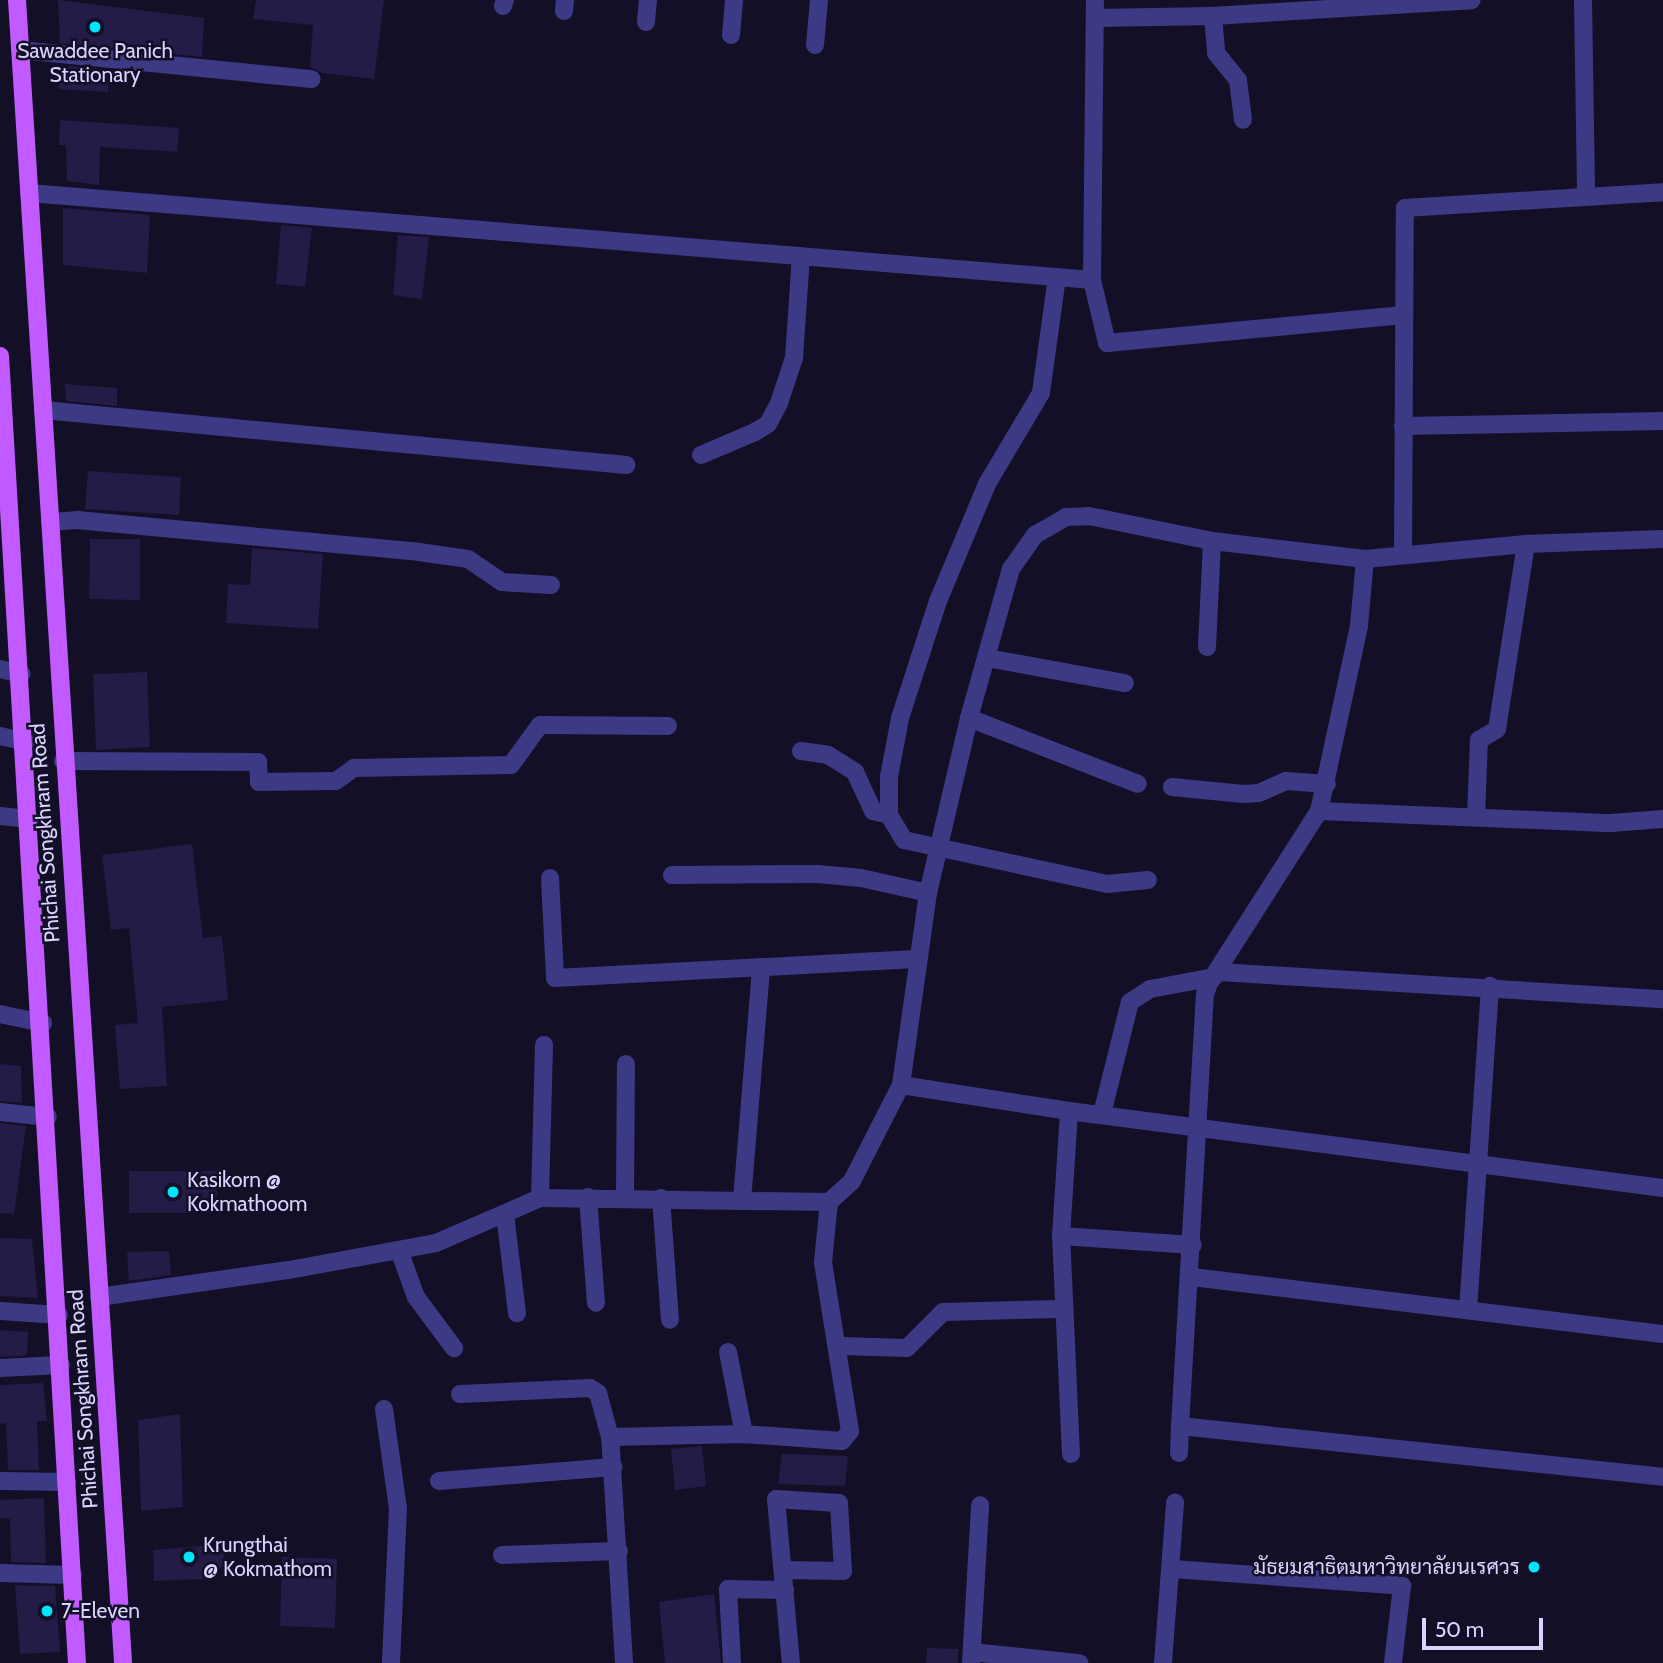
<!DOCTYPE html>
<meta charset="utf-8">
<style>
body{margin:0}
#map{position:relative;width:1663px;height:1663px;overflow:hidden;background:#130f26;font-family:Cabin,Sarabun,sans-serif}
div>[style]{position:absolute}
.building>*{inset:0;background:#241b47}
.minor>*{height:18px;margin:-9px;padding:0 9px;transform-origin:9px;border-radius:9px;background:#3d3a85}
.major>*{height:18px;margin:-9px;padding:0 9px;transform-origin:9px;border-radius:9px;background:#c25bff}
.dots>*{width:19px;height:19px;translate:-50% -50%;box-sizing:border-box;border:4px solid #130f26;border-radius:50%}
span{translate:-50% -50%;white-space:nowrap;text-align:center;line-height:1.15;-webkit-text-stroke:5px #130f26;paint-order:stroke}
.poi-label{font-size:21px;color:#d9d4ff}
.left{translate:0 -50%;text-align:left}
.right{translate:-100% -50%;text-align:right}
.street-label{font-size:21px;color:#d9d4ff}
.scale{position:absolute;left:1422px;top:1618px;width:121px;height:32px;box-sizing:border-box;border:4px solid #d9d4ff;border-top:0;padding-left:9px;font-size:21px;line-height:24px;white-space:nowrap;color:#d9d4ff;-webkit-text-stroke:5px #130f26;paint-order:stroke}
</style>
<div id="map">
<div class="building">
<div style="clip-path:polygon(58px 0,204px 18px,202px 57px,60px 43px)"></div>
<div style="clip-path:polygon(256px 0,384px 0,374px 79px,322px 73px,310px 67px,313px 25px,253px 19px)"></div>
<div style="clip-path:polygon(60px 65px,110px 70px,108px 92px,59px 89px)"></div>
<div style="clip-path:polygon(60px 120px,179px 128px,177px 152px,100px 147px,99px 185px,67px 181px,66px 145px,59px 145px)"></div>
<div style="clip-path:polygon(63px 208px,150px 215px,147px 273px,63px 265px)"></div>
<div style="clip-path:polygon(281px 225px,312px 228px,305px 287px,276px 284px)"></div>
<div style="clip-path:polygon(398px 235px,429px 237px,422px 299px,393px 295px)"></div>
<div style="clip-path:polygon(65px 384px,117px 388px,117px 406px,66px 401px)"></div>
<div style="clip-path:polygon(88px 471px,181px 477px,179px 515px,85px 509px)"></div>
<div style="clip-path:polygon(90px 539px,140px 539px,140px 600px,89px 599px)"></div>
<div style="clip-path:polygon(252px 548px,323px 554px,318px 629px,226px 623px,228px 584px,250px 585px)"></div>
<div style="clip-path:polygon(147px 672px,150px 747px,96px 750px,93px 674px)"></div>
<div style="clip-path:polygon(192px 844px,203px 938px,222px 936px,228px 1000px,162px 1007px,167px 1086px,120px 1089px,115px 1025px,138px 1023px,129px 928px,111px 930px,102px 855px)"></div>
<div style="clip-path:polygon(0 1064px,21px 1066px,22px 1103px,0 1101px)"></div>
<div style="clip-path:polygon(0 1123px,26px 1126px,14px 1214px,0 1213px)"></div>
<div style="clip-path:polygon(129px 1171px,217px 1171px,217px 1213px,129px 1213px)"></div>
<div style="clip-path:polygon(0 1238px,32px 1239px,38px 1298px,0 1296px)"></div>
<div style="clip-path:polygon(169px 1251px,171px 1275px,129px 1281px,127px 1252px)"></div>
<div style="clip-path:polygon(0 1330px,28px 1332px,27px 1355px,0 1357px)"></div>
<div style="clip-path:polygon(43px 1383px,47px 1421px,37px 1421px,39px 1470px,8px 1470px,6px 1423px,0 1424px,0 1385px)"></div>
<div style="clip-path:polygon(180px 1414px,183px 1507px,141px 1511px,138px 1420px)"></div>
<div style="clip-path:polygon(702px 1446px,706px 1486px,675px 1490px,671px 1449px)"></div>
<div style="clip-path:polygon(782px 1454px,848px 1456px,845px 1486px,778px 1484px)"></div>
<div style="clip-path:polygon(44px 1498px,46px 1563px,11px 1562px,10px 1519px,0 1518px,0 1500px)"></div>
<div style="clip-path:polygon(223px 1544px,225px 1564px,207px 1579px,154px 1581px,153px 1550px)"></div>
<div style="clip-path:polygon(282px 1557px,337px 1559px,335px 1628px,280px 1626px)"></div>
<div style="clip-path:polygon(15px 1585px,55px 1586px,60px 1652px,20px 1654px)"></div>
<div style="clip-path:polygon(714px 1594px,721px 1663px,665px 1663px,659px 1602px)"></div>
<div style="clip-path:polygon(927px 1648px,958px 1649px,958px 1663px,926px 1663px)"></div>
</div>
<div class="minor">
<div style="left:1583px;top:0;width:196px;rotate:89.1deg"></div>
<div style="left:503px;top:6px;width:6px;rotate:-72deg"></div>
<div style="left:564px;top:11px;width:11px;rotate:-85deg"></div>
<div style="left:1213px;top:16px;width:37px;rotate:85deg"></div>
<div style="left:1216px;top:53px;width:35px;rotate:51deg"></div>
<div style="left:1238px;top:80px;width:40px;rotate:82.9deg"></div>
<div style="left:1095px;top:18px;width:118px;rotate:-1deg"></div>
<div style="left:1213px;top:16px;width:259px;rotate:-3.5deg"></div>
<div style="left:646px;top:22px;width:22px;rotate:-85deg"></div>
<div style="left:731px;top:35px;width:35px;rotate:-85deg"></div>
<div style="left:815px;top:45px;width:45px;rotate:-84.9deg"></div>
<div style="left:20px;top:50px;width:293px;rotate:5.7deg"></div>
<div style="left:29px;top:193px;width:1067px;rotate:4.68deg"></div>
<div style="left:1092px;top:280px;width:280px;rotate:-89.4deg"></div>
<div style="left:1057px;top:277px;width:117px;rotate:97.9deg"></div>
<div style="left:1041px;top:393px;width:106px;rotate:120.7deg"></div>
<div style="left:987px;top:484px;width:127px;rotate:112.7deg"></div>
<div style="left:938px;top:601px;width:123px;rotate:108deg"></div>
<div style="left:900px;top:718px;width:60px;rotate:100.6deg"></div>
<div style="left:889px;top:777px;width:38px;rotate:90deg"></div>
<div style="left:889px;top:815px;width:29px;rotate:59deg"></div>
<div style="left:904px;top:840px;width:208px;rotate:12.2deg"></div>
<div style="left:1107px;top:884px;width:41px;rotate:-5.6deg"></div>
<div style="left:1092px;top:280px;width:65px;rotate:76.6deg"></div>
<div style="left:1107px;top:343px;width:298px;rotate:-5.4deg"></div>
<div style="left:43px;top:410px;width:586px;rotate:5.39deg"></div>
<div style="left:1403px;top:426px;width:260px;rotate:-1.1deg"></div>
<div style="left:701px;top:455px;width:59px;rotate:-23.1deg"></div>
<div style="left:755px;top:432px;width:15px;rotate:-32deg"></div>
<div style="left:768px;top:424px;width:24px;rotate:-62deg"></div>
<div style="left:779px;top:403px;width:47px;rotate:-71.6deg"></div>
<div style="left:794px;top:358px;width:102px;rotate:-86.1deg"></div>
<div style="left:50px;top:522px;width:27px;rotate:-4deg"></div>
<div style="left:77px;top:520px;width:343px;rotate:5.3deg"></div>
<div style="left:419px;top:552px;width:49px;rotate:8.1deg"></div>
<div style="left:468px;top:559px;width:41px;rotate:34.1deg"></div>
<div style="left:502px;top:582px;width:49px;rotate:3.5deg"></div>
<div style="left:1403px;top:555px;width:347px;rotate:-89.7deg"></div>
<div style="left:1405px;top:208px;width:258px;rotate:-3.5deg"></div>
<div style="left:1207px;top:647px;width:106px;rotate:-87.3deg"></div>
<div style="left:987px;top:658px;width:140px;rotate:10.3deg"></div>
<div style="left:0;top:669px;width:22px;rotate:13deg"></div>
<div style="left:969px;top:718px;width:181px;rotate:21.3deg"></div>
<div style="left:0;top:736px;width:26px;rotate:13deg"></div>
<div style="left:801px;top:751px;width:27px;rotate:8deg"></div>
<div style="left:828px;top:755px;width:32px;rotate:32deg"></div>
<div style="left:855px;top:772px;width:43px;rotate:65.2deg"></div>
<div style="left:873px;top:811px;width:16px;rotate:14deg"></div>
<div style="left:63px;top:761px;width:195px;rotate:0.3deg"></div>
<div style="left:258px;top:762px;width:20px;rotate:87deg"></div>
<div style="left:259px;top:782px;width:77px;rotate:-0.7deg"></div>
<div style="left:336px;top:781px;width:22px;rotate:-36deg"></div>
<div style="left:354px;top:768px;width:157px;rotate:-1.1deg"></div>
<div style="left:511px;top:765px;width:49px;rotate:-54.1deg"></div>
<div style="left:540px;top:725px;width:128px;rotate:0.4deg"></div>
<div style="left:1172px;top:787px;width:72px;rotate:5.6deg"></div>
<div style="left:1244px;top:794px;width:15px;rotate:-4deg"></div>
<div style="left:1259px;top:793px;width:30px;rotate:-24deg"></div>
<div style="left:1286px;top:781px;width:41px;rotate:4.2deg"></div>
<div style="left:1319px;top:811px;width:292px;rotate:2.4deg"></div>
<div style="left:1611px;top:823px;width:52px;rotate:-4.4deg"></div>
<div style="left:0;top:816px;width:30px;rotate:6deg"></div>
<div style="left:1476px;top:817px;width:77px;rotate:-87.8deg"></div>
<div style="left:1479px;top:740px;width:21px;rotate:-31deg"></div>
<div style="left:1497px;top:729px;width:187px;rotate:-81.1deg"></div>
<div style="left:672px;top:875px;width:146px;rotate:-0.4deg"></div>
<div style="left:818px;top:874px;width:43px;rotate:5.3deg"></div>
<div style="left:861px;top:878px;width:69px;rotate:12.6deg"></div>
<div style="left:550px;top:878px;width:100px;rotate:87.1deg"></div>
<div style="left:555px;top:978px;width:361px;rotate:-3deg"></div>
<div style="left:1219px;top:972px;width:445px;rotate:3.5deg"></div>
<div style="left:0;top:1014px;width:44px;rotate:11.8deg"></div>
<div style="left:901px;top:1085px;width:170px;rotate:8.8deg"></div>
<div style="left:1069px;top:1111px;width:599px;rotate:7.39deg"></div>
<div style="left:0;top:1112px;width:48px;rotate:5.9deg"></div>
<div style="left:1102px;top:1114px;width:115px;rotate:-76deg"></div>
<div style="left:1130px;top:1002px;width:24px;rotate:-33deg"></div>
<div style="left:1150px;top:989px;width:65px;rotate:-10.6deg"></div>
<div style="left:588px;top:1197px;width:106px;rotate:85.7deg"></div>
<div style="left:625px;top:1197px;width:133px;rotate:-89.6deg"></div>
<div style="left:540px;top:1198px;width:153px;rotate:-88.5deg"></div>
<div style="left:661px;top:1198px;width:122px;rotate:85.8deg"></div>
<div style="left:742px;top:1200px;width:234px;rotate:-85.3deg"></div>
<div style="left:505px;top:1214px;width:100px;rotate:83.1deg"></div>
<div style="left:1061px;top:1236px;width:125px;rotate:-86.3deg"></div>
<div style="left:399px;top:1250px;width:50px;rotate:70.1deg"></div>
<div style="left:416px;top:1297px;width:64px;rotate:53.3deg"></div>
<div style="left:1192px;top:1277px;width:474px;rotate:6.9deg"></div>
<div style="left:99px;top:1297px;width:192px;rotate:-8.1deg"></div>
<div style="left:289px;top:1270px;width:149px;rotate:-10.4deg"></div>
<div style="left:436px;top:1243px;width:113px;rotate:-23.4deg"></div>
<div style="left:540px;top:1198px;width:289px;rotate:0.8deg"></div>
<div style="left:1468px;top:1310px;width:325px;rotate:-86.1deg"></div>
<div style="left:0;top:1311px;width:59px;rotate:3.9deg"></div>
<div style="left:840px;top:1346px;width:67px;rotate:1.7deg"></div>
<div style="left:907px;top:1348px;width:51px;rotate:-45deg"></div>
<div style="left:943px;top:1312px;width:118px;rotate:-1.5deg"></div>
<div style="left:728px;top:1352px;width:84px;rotate:79deg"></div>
<div style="left:0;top:1368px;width:61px;rotate:-2.8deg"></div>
<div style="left:460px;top:1394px;width:130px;rotate:-2.6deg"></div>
<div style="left:590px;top:1388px;width:9px;rotate:32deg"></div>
<div style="left:598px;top:1393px;width:46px;rotate:74.7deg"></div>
<div style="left:384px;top:1409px;width:100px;rotate:82deg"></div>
<div style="left:398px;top:1508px;width:155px;rotate:92.6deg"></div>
<div style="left:1180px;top:1426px;width:432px;rotate:-86.7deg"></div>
<div style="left:1205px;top:995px;width:13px;rotate:-72deg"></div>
<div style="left:1209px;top:983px;width:204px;rotate:-57.4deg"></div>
<div style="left:1319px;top:811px;width:189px;rotate:-77.8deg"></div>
<div style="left:1359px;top:626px;width:67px;rotate:-84.9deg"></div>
<div style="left:1179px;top:1453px;width:27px;rotate:-88deg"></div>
<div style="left:1180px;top:1426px;width:486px;rotate:6deg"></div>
<div style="left:1071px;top:1454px;width:218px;rotate:-92.6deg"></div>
<div style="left:1061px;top:1236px;width:132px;rotate:3.9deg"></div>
<div style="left:0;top:1481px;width:67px;rotate:0.9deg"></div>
<div style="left:439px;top:1481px;width:175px;rotate:-4.6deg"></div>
<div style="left:502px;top:1555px;width:117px;rotate:-2deg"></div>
<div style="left:1173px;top:1569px;width:230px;rotate:4.2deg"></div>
<div style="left:1402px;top:1586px;width:78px;rotate:96.7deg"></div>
<div style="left:783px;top:1570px;width:60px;rotate:1deg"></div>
<div style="left:843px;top:1571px;width:68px;rotate:-93.4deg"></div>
<div style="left:839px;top:1503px;width:63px;rotate:-176.4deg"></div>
<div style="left:776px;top:1499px;width:165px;rotate:84.8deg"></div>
<div style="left:0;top:1573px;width:73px;rotate:1.6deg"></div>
<div style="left:972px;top:1652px;width:108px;rotate:5.9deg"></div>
<div style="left:624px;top:1663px;width:226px;rotate:-93.5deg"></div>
<div style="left:610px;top:1437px;width:134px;rotate:-1.3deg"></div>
<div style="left:744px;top:1434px;width:98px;rotate:4.1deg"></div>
<div style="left:842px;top:1441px;width:13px;rotate:-51deg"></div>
<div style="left:850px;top:1431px;width:171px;rotate:-99.1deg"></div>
<div style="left:823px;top:1262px;width:60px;rotate:-84.3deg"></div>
<div style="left:829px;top:1202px;width:31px;rotate:-42deg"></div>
<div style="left:852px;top:1181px;width:108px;rotate:-63deg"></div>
<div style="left:901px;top:1085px;width:194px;rotate:-82deg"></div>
<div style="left:928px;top:893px;width:180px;rotate:-76.8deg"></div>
<div style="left:969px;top:718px;width:155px;rotate:-74.3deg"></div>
<div style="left:1011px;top:569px;width:42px;rotate:-54.8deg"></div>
<div style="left:1035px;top:535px;width:36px;rotate:-30deg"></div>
<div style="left:1066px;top:517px;width:23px;rotate:-2deg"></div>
<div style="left:1089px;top:516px;width:126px;rotate:11.5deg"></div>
<div style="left:1212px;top:541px;width:154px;rotate:6.7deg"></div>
<div style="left:1365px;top:559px;width:162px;rotate:-5.3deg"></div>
<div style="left:1526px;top:544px;width:137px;rotate:-2.1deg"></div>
<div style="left:732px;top:1663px;width:74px;rotate:-93.1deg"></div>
<div style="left:728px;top:1589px;width:57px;rotate:1deg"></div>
<div style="left:971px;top:1663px;width:158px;rotate:-86.7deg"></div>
<div style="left:1163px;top:1663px;width:161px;rotate:-85.7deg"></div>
</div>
<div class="major">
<div style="left:17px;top:0;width:1666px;rotate:86.35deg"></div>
<div style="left:0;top:356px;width:1309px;rotate:86.63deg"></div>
</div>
<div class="dots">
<div style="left:95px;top:27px;background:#00e5ff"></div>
<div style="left:173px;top:1192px;background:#00e5ff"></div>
<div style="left:189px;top:1557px;background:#00e5ff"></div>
<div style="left:1534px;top:1567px;background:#00e5ff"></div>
<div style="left:47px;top:1611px;background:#00e5ff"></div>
</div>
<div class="poi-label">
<span style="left:95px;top:63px">Sawaddee Panich<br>Stationary</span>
<span class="left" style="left:187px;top:1192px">Kasikorn @<br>Kokmathoom</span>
<span class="left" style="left:203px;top:1557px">Krungthai<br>@ Kokmathom</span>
<span class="right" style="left:1520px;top:1567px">มัธยมสาธิตมหาวิทยาลัยนเรศวร</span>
<span class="left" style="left:61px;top:1611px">7-Eleven</span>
</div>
<div class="street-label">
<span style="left:45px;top:833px;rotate:-94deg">Phichai Songkhram Road</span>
<span style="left:83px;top:1399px;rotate:-94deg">Phichai Songkhram Road</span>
</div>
<div class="scale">50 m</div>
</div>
